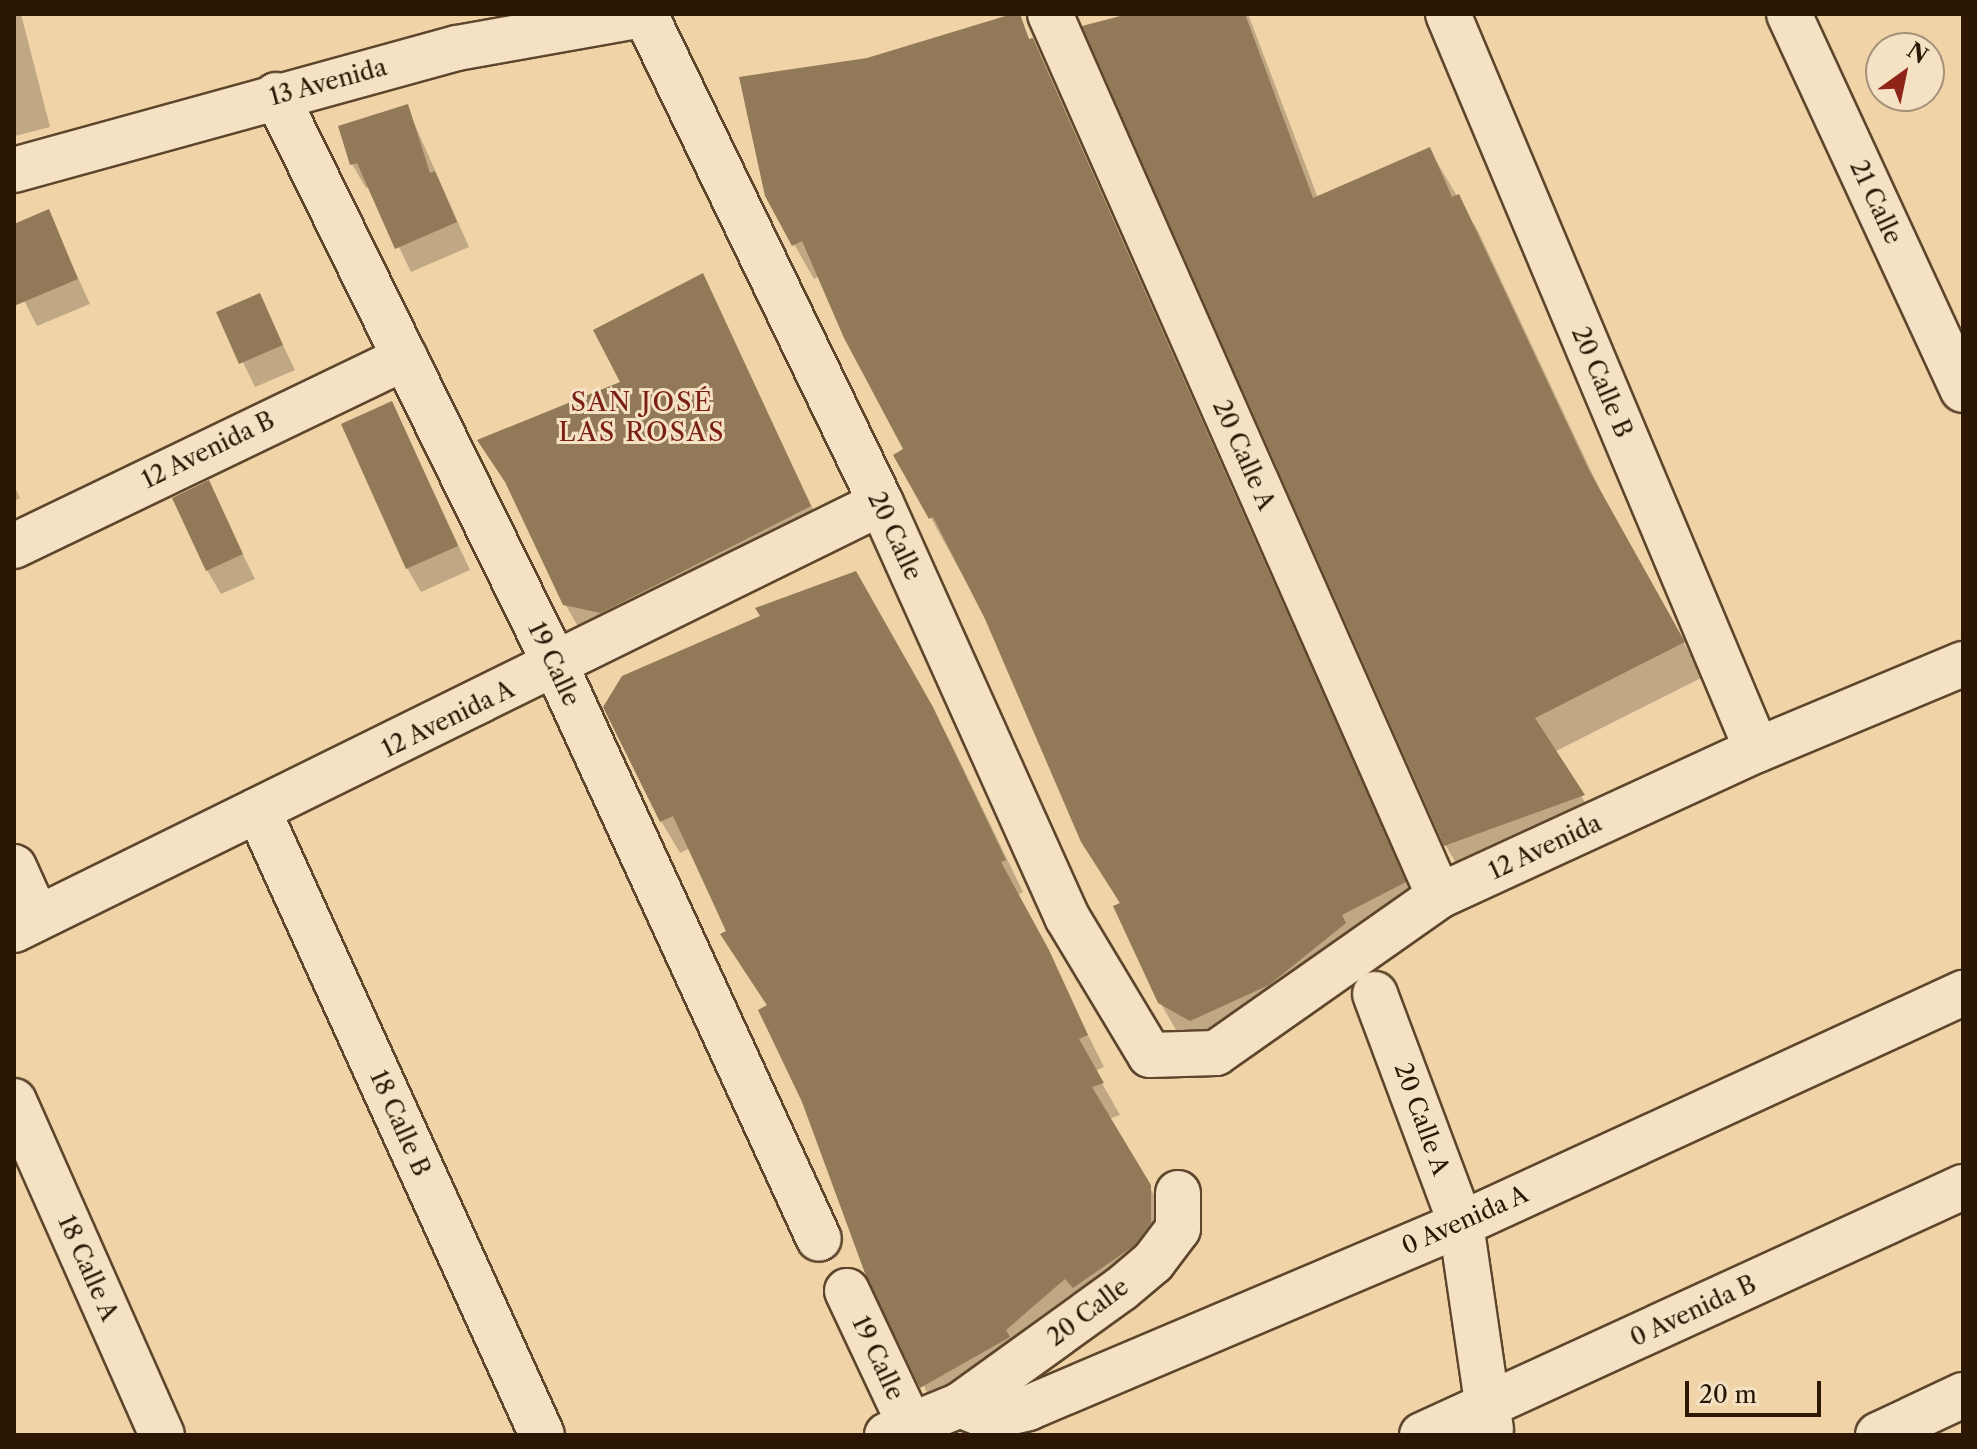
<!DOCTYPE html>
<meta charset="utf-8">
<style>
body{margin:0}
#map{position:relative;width:1977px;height:1449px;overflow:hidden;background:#f0d3a6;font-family:"Libre Caslon Text",serif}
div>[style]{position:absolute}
.shadow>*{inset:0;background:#0003}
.building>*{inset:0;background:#927958}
.roads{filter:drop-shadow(2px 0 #5d462c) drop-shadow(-2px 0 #5d462c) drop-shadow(0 2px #5d462c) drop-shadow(0 -2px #5d462c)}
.minor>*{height:44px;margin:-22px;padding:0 22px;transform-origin:22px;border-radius:22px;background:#f5e2c5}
span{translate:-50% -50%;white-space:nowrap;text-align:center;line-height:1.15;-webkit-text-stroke:6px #f5e2c5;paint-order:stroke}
.street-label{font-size:24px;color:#2c1704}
.neighbourhood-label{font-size:26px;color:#7a1f14;letter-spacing:2px}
.frame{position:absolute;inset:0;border:16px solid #2c1704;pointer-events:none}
.north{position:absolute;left:1865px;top:32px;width:80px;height:80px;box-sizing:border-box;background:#f5e2c5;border:2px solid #a59178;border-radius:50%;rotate:33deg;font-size:22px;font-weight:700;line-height:32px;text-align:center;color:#2c1704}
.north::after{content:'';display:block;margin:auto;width:28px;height:36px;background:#8f2418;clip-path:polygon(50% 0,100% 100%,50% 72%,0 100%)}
.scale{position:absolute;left:1685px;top:1381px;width:136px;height:36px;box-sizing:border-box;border:4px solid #2c1704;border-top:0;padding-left:10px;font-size:24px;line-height:28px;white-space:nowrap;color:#2c1704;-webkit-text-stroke:6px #f5e2c5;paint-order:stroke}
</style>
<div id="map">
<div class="shadow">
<div style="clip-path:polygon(14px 14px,21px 14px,50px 127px,15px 136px)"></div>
<div style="clip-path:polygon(500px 14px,584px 14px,511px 32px)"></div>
<div style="clip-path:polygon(1018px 14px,1424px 917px,1288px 1019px,1180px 1037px,1160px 1002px,1121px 905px,1083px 841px,986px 618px,931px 518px,905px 450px,821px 275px,814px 279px,766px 195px,868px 60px)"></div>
<div style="clip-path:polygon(1136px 14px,1248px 14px,1318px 198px,1429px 149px,1478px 231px,1608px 507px,1703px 677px,1554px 752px,1602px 830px,1466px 880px,1446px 846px,1085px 27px)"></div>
<div style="clip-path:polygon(407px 107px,469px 247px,411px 272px,370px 187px,366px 188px,352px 164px)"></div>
<div style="clip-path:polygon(48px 212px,90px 304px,37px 326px,14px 281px,14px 226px)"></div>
<div style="clip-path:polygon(702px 276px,827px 538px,583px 635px,565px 604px,623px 383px)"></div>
<div style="clip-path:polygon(259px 296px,295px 370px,255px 387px,219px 313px)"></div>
<div style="clip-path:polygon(392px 403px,470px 570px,421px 592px,407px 568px)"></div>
<div style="clip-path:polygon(208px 483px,255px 579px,221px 594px,207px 570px)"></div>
<div style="clip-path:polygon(14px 485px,20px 498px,14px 501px)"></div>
<div style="clip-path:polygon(855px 573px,950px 741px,1023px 892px,1018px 895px,1104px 1067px,1095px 1071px,1120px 1115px,1109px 1119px,1168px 1218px,1168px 1255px,940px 1418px,868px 1275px,768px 1007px,741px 966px,690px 848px,680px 853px,661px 821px)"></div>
</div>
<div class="building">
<div style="clip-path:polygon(1012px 14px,1020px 14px,1029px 39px,1033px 38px,1406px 882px,1342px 915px,1346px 923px,1269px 985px,1190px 1021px,1158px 1003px,1113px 906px,1120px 903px,1081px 842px,985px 619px,933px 517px,929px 519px,893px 455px,903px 449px,844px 338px,802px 241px,792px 246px,765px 196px,739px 77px,867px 58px)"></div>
<div style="clip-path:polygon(1128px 14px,1245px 14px,1313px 198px,1430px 147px,1452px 197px,1459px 194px,1589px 470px,1685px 642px,1535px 718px,1585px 795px,1444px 846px,1082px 26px)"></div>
<div style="clip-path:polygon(408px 104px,430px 173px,435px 171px,457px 222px,395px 249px,357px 163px,350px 165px,338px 126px)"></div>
<div style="clip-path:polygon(49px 209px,78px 279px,14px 306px,14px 224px)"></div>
<div style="clip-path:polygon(703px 273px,811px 506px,601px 613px,563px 605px,505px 482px,477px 440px,620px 382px,593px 330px)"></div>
<div style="clip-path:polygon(260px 293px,283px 345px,239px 364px,216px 312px)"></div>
<div style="clip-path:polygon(392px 401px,458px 546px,406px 569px,341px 424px)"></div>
<div style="clip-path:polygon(209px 480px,243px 554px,206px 571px,172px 498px)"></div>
<div style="clip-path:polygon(856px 571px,933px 707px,1006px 860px,1001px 862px,1049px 950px,1088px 1035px,1079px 1039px,1104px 1083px,1092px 1087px,1151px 1185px,1151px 1223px,1135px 1245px,1073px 1288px,1065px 1279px,1006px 1330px,1010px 1337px,920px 1388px,866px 1276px,802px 1102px,758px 1010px,767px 1005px,720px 934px,726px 931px,673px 816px,660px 822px,603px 707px,622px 676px,760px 616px,755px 608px)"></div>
</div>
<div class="roads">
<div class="minor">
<div style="left:645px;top:14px;width:543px;rotate:64.24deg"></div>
<div style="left:881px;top:503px;width:454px;rotate:65.8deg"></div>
<div style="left:1067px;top:917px;width:161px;rotate:59deg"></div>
<div style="left:1150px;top:1055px;width:66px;rotate:-1.7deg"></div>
<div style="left:1216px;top:1053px;width:273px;rotate:-35.1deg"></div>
<div style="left:1439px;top:896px;width:350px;rotate:-24.7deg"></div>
<div style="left:1757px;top:750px;width:223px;rotate:-22.7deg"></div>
<div style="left:1050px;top:14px;width:964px;rotate:66.2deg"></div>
<div style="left:1448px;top:14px;width:798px;rotate:67.23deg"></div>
<div style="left:1789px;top:14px;width:414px;rotate:65.2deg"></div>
<div style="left:276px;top:95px;width:636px;rotate:63.88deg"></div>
<div style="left:556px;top:666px;width:630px;rotate:65.35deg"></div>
<div style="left:14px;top:170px;width:459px;rotate:-15.4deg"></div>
<div style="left:457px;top:48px;width:193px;rotate:-10.1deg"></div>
<div style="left:14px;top:546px;width:434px;rotate:-25.7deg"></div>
<div style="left:258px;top:810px;width:686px;rotate:65.56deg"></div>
<div style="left:14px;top:867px;width:56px;rotate:65.7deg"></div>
<div style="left:14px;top:930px;width:966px;rotate:-26.22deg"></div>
<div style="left:1375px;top:994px;width:246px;rotate:69.5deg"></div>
<div style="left:1461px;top:1224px;width:208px;rotate:81.7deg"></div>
<div style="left:14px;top:1101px;width:365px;rotate:66.1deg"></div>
<div style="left:847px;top:1291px;width:148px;rotate:64.8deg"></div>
<div style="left:960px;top:1405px;width:32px;rotate:22deg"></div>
<div style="left:990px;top:1417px;width:39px;rotate:-13deg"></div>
<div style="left:1028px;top:1408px;width:470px;rotate:-23deg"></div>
<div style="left:1461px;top:1224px;width:553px;rotate:-24.71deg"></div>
<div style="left:887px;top:1435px;width:79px;rotate:-22.3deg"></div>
<div style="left:960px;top:1405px;width:198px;rotate:-35.8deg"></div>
<div style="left:1121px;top:1289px;width:42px;rotate:-40.2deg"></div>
<div style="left:1153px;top:1262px;width:41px;rotate:-52.9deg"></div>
<div style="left:1178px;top:1229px;width:36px;rotate:-90deg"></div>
<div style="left:1422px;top:1435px;width:595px;rotate:-24.63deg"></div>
<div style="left:1878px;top:1435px;width:94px;rotate:-25.2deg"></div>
</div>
</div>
<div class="street-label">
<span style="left:328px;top:82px;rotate:-15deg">13 Avenida</span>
<span style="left:1876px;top:202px;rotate:65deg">21 Calle</span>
<span style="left:1602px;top:382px;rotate:67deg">20 Calle B</span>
<span style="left:208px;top:450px;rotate:-26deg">12 Avenida B</span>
<span style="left:1244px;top:455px;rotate:66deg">20 Calle A</span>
<span style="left:895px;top:536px;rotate:65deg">20 Calle</span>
<span style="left:554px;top:664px;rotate:65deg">19 Calle</span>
<span style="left:448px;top:719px;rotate:-26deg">12 Avenida A</span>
<span style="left:1545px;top:847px;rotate:-25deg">12 Avenida</span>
<span style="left:1422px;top:1119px;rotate:70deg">20 Calle A</span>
<span style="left:400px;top:1123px;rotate:66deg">18 Calle B</span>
<span style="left:1465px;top:1220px;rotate:-24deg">0 Avenida A</span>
<span style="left:88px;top:1268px;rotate:66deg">18 Calle A</span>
<span style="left:1693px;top:1311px;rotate:-25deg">0 Avenida B</span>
<span style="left:1088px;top:1312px;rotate:-37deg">20 Calle</span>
<span style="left:878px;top:1358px;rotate:65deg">19 Calle</span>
</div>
<div class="neighbourhood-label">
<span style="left:642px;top:418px">SAN JOSÉ<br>LAS ROSAS</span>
</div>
<div class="frame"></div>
<div class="north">N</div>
<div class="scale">20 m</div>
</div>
